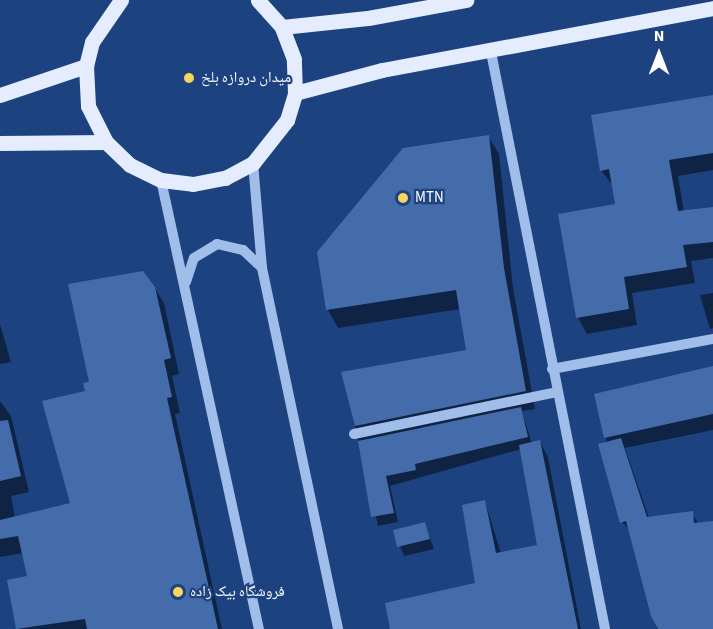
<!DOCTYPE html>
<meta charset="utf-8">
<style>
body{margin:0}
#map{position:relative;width:713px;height:629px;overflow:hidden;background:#1d4280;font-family:"Source Sans 3","Noto Naskh Arabic",sans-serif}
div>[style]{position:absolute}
.shadow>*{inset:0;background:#0007}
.building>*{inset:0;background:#456caa}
.minor>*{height:10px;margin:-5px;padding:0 5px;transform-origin:5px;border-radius:5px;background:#a1bde9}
.major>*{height:15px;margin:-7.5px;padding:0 7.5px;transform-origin:7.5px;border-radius:7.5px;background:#e4ecfe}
.dots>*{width:16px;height:16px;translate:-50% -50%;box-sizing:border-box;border:3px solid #1d4280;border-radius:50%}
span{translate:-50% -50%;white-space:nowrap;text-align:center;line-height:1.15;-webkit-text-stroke:4.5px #1d4280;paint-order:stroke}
.poi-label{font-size:15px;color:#fff}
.left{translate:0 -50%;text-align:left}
.north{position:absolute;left:629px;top:24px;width:60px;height:60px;-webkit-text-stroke:4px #1d4280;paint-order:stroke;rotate:0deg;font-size:16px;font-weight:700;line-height:24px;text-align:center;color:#fff}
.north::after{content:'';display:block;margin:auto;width:21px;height:27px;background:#fff;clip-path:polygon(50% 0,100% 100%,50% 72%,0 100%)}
</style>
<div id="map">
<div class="shadow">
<div style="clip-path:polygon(713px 97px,713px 170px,678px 176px,684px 212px,713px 208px,713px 258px,691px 261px,695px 283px,632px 293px,637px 325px,587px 334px,578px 318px,560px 215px,616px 206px,613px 186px,601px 170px)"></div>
<div style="clip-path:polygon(488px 136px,499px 154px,513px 288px,535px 409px,522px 411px,532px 444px,540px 442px,548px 457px,581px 629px,391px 629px,477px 584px,485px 502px,501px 553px,539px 546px,521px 449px,390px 486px,398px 522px,378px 526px,343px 373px,468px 351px,460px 309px,338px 328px,328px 310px)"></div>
<div style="clip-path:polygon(154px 287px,164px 303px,179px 374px,172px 376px,180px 413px,175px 414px,222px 629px,20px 629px,8px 581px,29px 577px,23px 553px,0 557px,0 401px,11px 416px,29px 492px,11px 496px,15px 518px,71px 504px,87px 392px)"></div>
<div style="clip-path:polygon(713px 293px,713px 328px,710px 329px,700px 295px)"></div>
<div style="clip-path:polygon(0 324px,11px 362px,0 364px)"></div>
<div style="clip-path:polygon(713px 371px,713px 430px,625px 448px,649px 518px,692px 513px,699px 525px,713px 523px,713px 629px,657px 629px,629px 529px,622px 522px,606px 438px)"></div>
<div style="clip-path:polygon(425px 524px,434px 549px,404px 556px,394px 531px)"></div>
</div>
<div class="building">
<div style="clip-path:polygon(713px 95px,713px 153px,669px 160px,678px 211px,713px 207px,713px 242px,683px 245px,687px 267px,624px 277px,629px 309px,576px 318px,558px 214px,615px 204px,609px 169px,600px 171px,591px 115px)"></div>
<div style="clip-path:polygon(489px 135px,504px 268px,526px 391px,355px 426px,341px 372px,466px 350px,456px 290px,326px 310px,317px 252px,403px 148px)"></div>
<div style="clip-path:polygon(143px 271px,155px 287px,171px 358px,164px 360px,172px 397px,167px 398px,218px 629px,87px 629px,85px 619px,16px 629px,7px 580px,27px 576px,18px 536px,0 539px,0 520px,70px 503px,42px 401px,85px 391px,83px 383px,89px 382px,68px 284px)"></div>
<div style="clip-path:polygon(713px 366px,713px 414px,604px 438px,594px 394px)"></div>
<div style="clip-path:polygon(521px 407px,528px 437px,415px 464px,416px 470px,386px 476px,394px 513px,371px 517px,358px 441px)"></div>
<div style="clip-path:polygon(8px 420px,21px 476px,0 481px,0 421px)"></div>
<div style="clip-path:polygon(621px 438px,647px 517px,693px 511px,694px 523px,713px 521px,713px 629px,658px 629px,651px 616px,626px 521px,620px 523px,598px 444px)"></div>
<div style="clip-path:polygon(540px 440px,578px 629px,390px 629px,385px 603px,475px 583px,462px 505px,485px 500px,496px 553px,537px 545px,519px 445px)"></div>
<div style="clip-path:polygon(425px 522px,430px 539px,397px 547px,393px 530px)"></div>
</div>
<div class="minor">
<div style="left:491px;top:52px;width:588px;rotate:78.82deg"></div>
<div style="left:253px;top:163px;width:105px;rotate:85.1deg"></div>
<div style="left:262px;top:268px;width:369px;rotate:78.1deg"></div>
<div style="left:161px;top:180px;width:460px;rotate:77.7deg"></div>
<div style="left:186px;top:282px;width:25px;rotate:-72deg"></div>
<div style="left:194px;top:258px;width:27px;rotate:-31deg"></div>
<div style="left:217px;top:244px;width:27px;rotate:13deg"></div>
<div style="left:243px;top:250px;width:26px;rotate:43deg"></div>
<div style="left:552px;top:369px;width:164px;rotate:-10.6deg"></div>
<div style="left:354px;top:434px;width:207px;rotate:-11.7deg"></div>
</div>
<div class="major">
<div style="left:121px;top:0;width:51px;rotate:124.6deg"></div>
<div style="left:92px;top:42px;width:25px;rotate:104deg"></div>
<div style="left:86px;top:66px;width:40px;rotate:87.1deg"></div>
<div style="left:88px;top:106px;width:40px;rotate:63.4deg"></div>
<div style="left:106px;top:142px;width:33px;rotate:44deg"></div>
<div style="left:130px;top:165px;width:34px;rotate:26deg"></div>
<div style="left:161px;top:180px;width:32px;rotate:7deg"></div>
<div style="left:193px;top:184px;width:33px;rotate:-11deg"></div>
<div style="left:225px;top:178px;width:32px;rotate:-28deg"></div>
<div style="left:253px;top:163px;width:55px;rotate:-51.7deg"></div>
<div style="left:287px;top:120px;width:28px;rotate:-73deg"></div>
<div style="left:295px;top:93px;width:34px;rotate:-92deg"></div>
<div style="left:294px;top:59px;width:34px;rotate:-111deg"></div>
<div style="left:282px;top:27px;width:36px;rotate:-132deg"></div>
<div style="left:282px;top:27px;width:86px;rotate:-6deg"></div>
<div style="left:368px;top:18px;width:100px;rotate:-10.4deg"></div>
<div style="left:295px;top:93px;width:90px;rotate:-14.8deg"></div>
<div style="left:382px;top:70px;width:337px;rotate:-10.6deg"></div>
<div style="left:0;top:95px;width:91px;rotate:-18.6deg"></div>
<div style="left:0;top:143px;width:106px;rotate:-0.5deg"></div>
</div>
<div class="dots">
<div style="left:189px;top:78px;background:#f9d55f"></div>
<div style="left:403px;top:198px;background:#f9d55f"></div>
<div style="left:178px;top:592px;background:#f9d55f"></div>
</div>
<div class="poi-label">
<span class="left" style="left:201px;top:78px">میدان دروازه بلخ</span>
<span class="left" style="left:415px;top:198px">MTN</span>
<span class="left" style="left:190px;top:592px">فروشگاه بیک زاده</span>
</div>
<div class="north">N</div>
</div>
